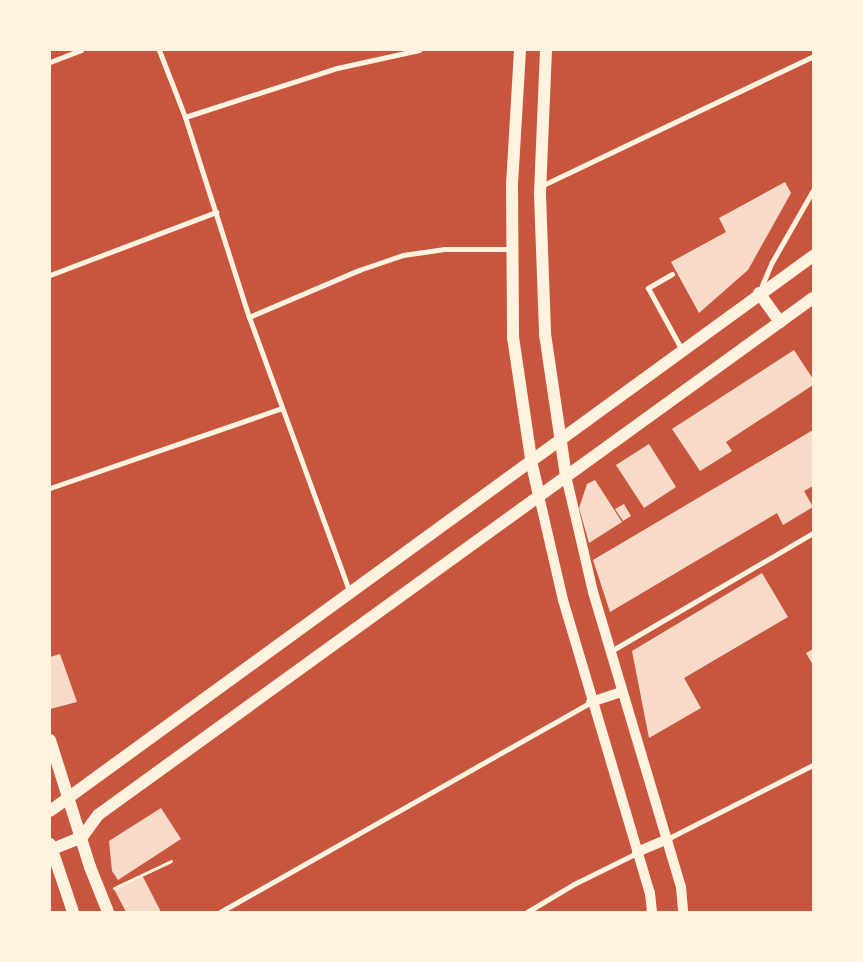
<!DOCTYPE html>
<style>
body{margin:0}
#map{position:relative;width:863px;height:962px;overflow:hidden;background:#c8553d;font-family:"DejaVu Sans",sans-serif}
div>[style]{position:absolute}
.building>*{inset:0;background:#f7dbc8}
.path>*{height:3px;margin:-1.5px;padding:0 1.5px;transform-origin:1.5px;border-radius:1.5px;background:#fff3e0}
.minor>*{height:5px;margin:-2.5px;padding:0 2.5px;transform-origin:2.5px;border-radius:2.5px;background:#fff3e0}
.secondary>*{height:10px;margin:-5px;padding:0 5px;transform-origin:5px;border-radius:5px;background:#fff3e0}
.primary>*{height:12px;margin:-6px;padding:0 6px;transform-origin:6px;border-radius:6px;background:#fff3e0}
span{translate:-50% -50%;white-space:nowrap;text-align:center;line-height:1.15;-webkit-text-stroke:4.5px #fff3e0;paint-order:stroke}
.frame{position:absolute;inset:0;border:51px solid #fff3e0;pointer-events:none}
</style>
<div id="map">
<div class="building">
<div style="clip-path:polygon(785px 182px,791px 193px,748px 270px,699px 313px,671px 262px,726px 232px,719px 218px)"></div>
<div style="clip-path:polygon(794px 350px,813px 379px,813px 385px,726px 442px,732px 451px,700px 471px,672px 429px)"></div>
<div style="clip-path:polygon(813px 430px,813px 486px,804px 491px,813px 507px,783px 525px,777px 513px,610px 612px,593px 560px)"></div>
<div style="clip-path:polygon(649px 444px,676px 487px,644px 508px,616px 465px)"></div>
<div style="clip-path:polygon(595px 480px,622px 522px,589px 543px,579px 508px,587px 484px)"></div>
<div style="clip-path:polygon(624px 504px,631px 516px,623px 521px,615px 509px)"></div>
<div style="clip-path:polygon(762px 573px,788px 617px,684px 678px,701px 708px,649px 738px,632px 651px)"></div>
<div style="clip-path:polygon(813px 649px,813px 665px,806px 653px)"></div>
<div style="clip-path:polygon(60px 654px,77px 702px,50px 709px,50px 657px)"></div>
<div style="clip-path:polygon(161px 808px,181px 839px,118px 880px,112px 871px,109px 841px)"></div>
<div style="clip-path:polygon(142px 875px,161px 912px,126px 912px,114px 889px)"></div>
</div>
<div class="path">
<div style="left:114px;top:888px;width:63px;rotate:-25.3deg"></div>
</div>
<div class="minor">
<div style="left:159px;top:50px;width:72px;rotate:68.8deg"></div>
<div style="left:185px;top:117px;width:210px;rotate:72.3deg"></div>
<div style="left:249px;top:317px;width:294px;rotate:69.9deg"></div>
<div style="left:50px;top:62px;width:33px;rotate:-21deg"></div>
<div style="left:185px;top:117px;width:160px;rotate:-17.9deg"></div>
<div style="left:337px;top:68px;width:84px;rotate:-12.4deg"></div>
<div style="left:541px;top:186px;width:301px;rotate:-25.5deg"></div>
<div style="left:672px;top:274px;width:28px;rotate:150deg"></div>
<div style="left:648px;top:288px;width:71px;rotate:61.3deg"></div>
<div style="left:50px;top:275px;width:178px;rotate:-20.8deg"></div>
<div style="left:760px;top:290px;width:30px;rotate:-67deg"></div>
<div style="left:772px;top:262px;width:83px;rotate:-60.3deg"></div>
<div style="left:249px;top:317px;width:120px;rotate:-23.1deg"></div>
<div style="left:359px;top:270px;width:46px;rotate:-18.8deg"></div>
<div style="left:403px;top:255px;width:42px;rotate:-8.1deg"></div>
<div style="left:445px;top:249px;width:66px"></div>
<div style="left:50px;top:488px;width:245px;rotate:-19deg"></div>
<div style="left:611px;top:651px;width:234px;rotate:-30.3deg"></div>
<div style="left:667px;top:839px;width:164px;rotate:-26.9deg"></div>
<div style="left:220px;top:912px;width:426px;rotate:-29.5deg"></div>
<div style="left:527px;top:912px;width:55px;rotate:-30.8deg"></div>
<div style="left:574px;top:884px;width:70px;rotate:-26.2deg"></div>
</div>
<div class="secondary">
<div style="left:566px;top:476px;width:119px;rotate:76.9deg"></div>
<div style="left:593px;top:592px;width:308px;rotate:73.4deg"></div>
<div style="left:681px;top:887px;width:25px;rotate:85deg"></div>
<div style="left:539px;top:496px;width:107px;rotate:77deg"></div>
<div style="left:563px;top:600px;width:306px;rotate:73.5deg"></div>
<div style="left:650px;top:893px;width:19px;rotate:84deg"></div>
<div style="left:591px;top:702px;width:32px;rotate:-18deg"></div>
<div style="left:637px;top:852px;width:33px;rotate:-23deg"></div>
</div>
<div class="primary">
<div style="left:520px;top:50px;width:134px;rotate:93.4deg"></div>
<div style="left:512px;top:184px;width:153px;rotate:89.6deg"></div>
<div style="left:513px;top:337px;width:129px;rotate:81.6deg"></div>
<div style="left:532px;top:465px;width:32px;rotate:77deg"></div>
<div style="left:546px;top:50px;width:145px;rotate:92.4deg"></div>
<div style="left:540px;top:195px;width:139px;rotate:87.9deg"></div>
<div style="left:545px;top:334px;width:144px;rotate:81.6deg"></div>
<div style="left:759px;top:293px;width:36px;rotate:54deg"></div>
<div style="left:50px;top:740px;width:133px;rotate:72.5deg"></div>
<div style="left:90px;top:867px;width:48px;rotate:68.2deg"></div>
<div style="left:50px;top:811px;width:944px;rotate:-36.03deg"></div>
<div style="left:50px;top:844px;width:72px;rotate:71.3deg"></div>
<div style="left:50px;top:850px;width:35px;rotate:-22deg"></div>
<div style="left:82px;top:837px;width:27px;rotate:-54deg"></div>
<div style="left:98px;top:815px;width:882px;rotate:-35.87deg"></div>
</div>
<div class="frame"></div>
</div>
